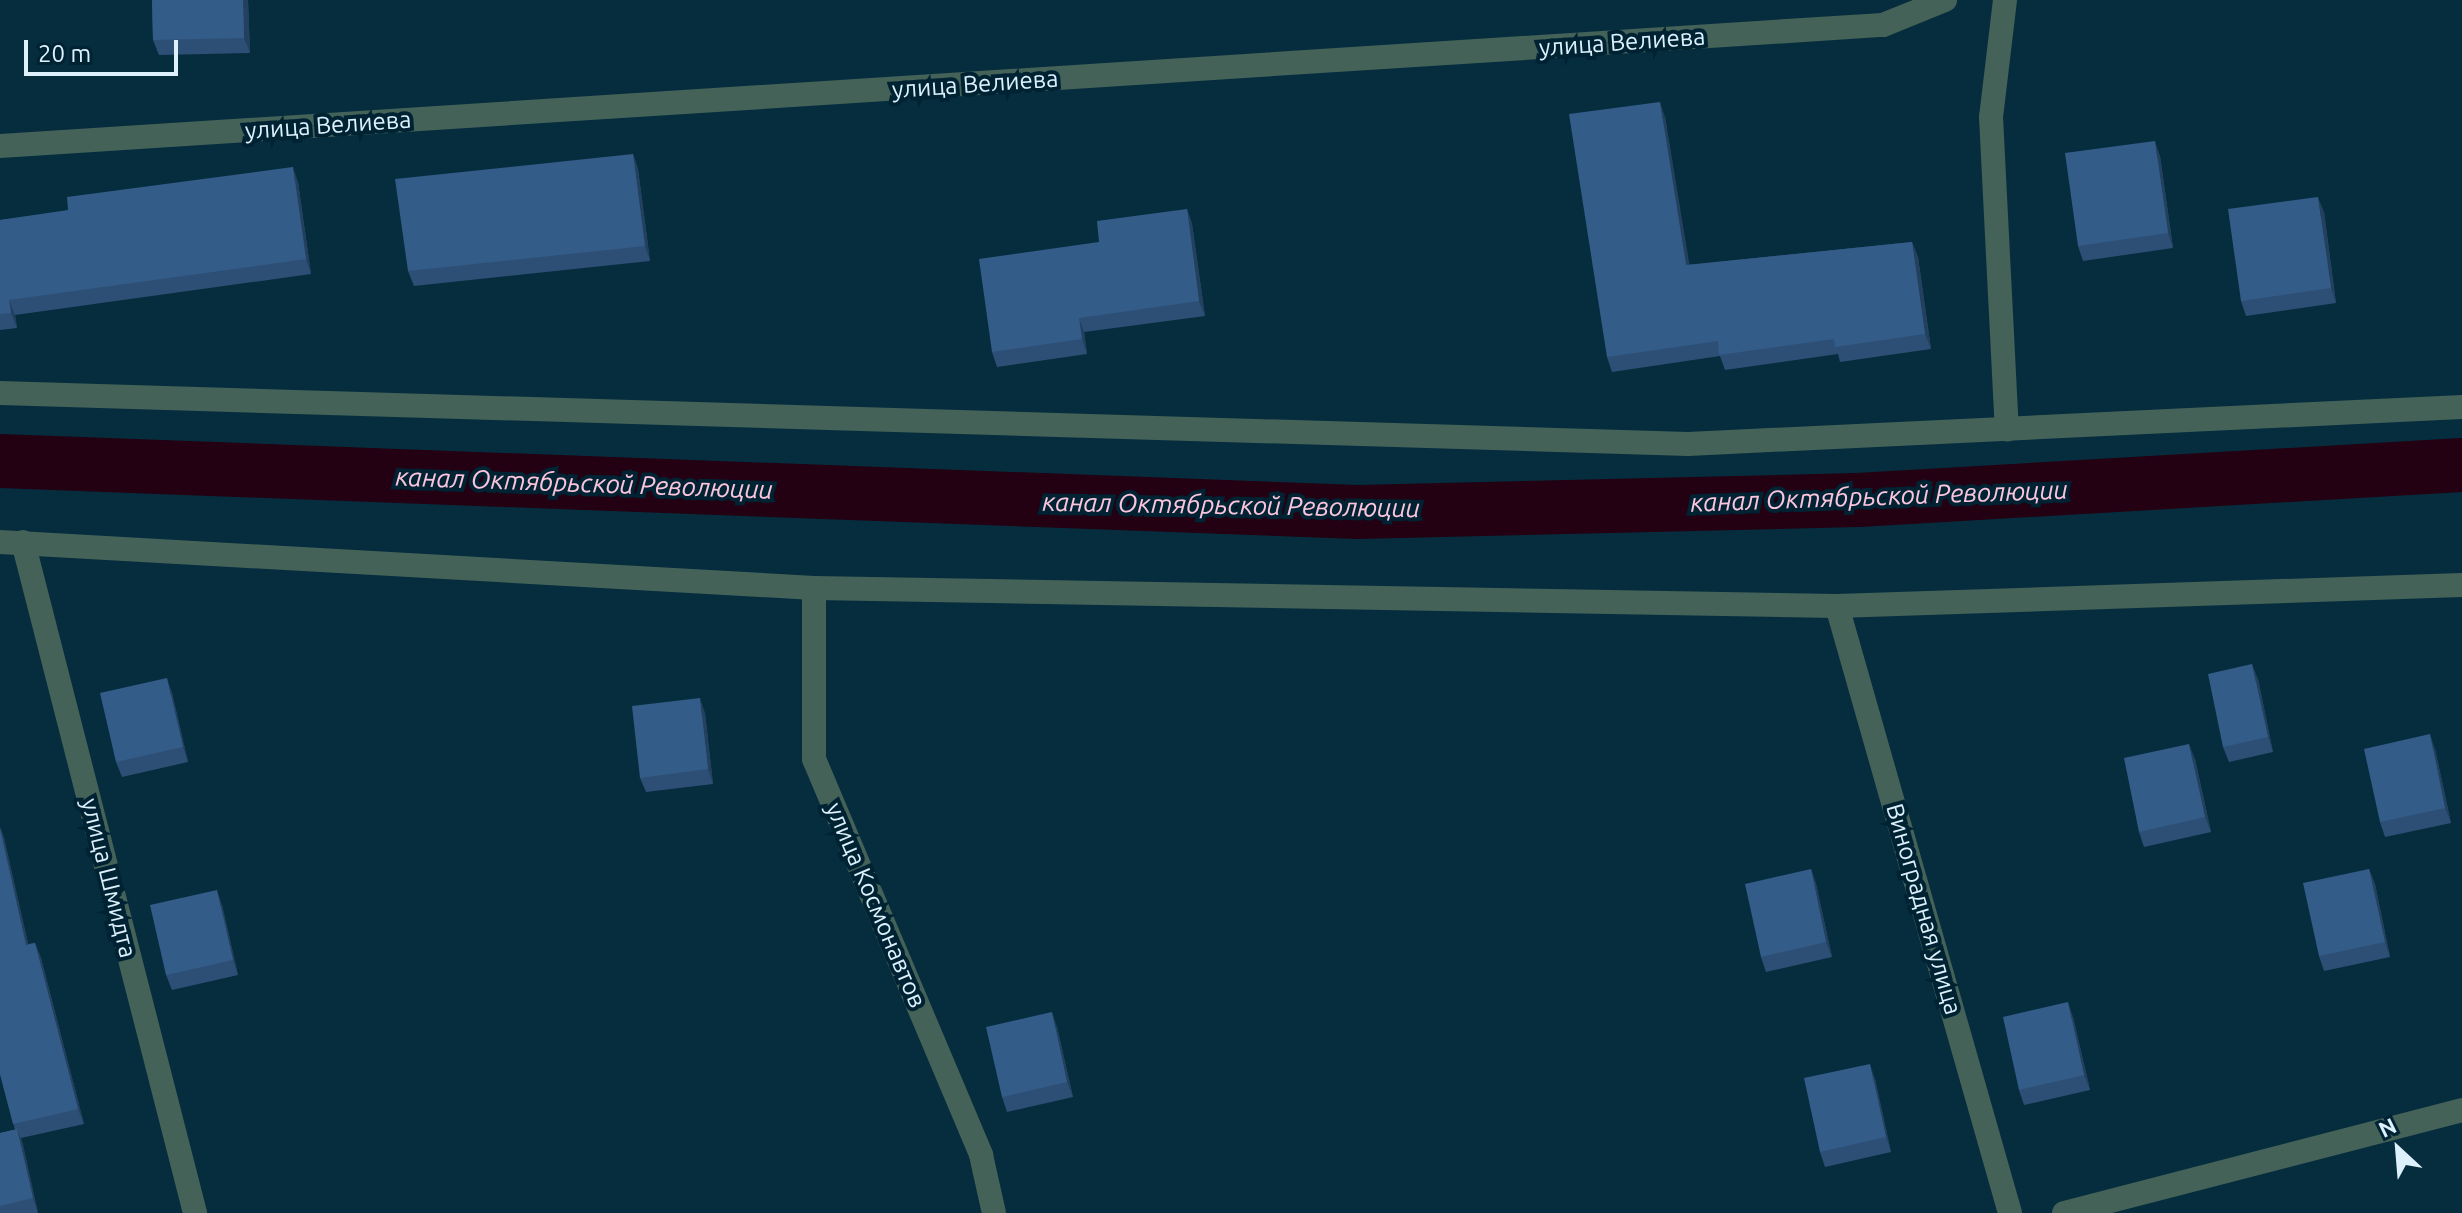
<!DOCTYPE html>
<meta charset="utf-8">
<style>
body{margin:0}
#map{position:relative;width:2462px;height:1213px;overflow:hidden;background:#062d3e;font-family:Ubuntu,sans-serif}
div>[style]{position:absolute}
.canal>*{height:54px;margin:-27px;padding:0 27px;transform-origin:27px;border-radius:27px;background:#230012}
.minor>*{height:24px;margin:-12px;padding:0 12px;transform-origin:12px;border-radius:12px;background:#446258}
.wall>*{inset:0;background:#2d4f75}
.shaded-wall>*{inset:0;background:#24405f}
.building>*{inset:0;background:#345c88}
span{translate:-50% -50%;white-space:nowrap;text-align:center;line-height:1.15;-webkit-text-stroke:8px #002334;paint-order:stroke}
.street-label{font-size:24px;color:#ddf1fc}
.water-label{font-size:26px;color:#fcc5dc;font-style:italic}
.north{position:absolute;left:2358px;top:1109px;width:80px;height:80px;-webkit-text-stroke:6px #002334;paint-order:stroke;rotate:334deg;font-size:22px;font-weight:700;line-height:32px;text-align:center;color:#ddf1fc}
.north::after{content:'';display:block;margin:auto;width:28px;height:36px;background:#ddf1fc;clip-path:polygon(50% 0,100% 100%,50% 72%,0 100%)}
.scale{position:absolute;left:24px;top:40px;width:154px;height:36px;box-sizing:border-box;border:4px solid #ddf1fc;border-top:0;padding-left:10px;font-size:24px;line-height:28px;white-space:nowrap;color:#ddf1fc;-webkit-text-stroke:6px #002334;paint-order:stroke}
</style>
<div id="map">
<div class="canal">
<div style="left:0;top:461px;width:1359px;rotate:2.15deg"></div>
<div style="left:1358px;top:512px;width:500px;rotate:-1.37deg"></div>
<div style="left:1858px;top:500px;width:605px;rotate:-3.32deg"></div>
</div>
<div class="minor">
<div style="left:2005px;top:0;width:118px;rotate:96.8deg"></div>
<div style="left:1991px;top:117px;width:313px;rotate:87.1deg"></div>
<div style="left:0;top:146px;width:1887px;rotate:-3.68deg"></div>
<div style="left:1883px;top:25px;width:67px;rotate:-22deg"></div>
<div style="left:0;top:393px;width:1689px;rotate:1.73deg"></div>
<div style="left:1688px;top:444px;width:775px;rotate:-2.74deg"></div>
<div style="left:0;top:542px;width:815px;rotate:3.23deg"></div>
<div style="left:814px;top:588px;width:1023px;rotate:1.01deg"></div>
<div style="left:1837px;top:606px;width:625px;rotate:-1.92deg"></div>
<div style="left:23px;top:542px;width:693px;rotate:75.62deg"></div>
<div style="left:814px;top:588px;width:171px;rotate:90deg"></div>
<div style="left:814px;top:759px;width:430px;rotate:67.1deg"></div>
<div style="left:981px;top:1155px;width:59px;rotate:77.4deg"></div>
<div style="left:1837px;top:606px;width:631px;rotate:74.09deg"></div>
<div style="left:2064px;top:1213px;width:411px;rotate:-14.5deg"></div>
</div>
<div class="wall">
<div style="clip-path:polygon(152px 0,248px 0,250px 53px,159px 55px,153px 40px)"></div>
<div style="clip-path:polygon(1665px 117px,1689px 265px,1912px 242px,1918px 257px,1931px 349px,1840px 362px,1838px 354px,1725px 370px,1720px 356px,1612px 372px,1607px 357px)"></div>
<div style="clip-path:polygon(633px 154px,638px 169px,650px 261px,414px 286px,408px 271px)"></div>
<div style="clip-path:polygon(2160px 156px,2173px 248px,2083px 261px,2078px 246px)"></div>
<div style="clip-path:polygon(298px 182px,311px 274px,15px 315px,17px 328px,0 330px,0 220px)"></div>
<div style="clip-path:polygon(1187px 209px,1192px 224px,1205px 316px,1084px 332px,1087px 354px,997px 367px,992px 352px,1099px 242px)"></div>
<div style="clip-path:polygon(2324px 212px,2336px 303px,2246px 316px,2241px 301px)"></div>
<div style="clip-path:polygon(2258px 679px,2273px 752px,2229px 762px,2223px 747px)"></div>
<div style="clip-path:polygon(172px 693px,188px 762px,122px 777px,116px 762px)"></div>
<div style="clip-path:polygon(705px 713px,713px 784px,646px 792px,640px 778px)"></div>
<div style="clip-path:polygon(2435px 749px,2451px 823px,2385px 837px,2380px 822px)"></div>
<div style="clip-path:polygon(2195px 759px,2211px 832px,2144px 847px,2139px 832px)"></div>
<div style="clip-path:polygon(0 827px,4px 838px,28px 944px,35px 943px,41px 958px,84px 1124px,21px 1138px,38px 1213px,0 1213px,0 1133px,15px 1130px,0 1074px)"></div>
<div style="clip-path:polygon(1811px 869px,1816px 884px,1832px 957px,1766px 972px,1761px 957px)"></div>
<div style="clip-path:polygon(2369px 869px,2375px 884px,2390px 957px,2324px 971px,2319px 956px)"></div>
<div style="clip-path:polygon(222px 905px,238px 975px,172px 990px,166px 975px)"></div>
<div style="clip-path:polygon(2073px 1017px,2090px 1090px,2024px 1105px,2019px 1090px)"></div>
<div style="clip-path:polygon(1057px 1027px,1073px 1097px,1007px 1112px,1002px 1097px)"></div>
<div style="clip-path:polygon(1875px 1079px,1891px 1152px,1825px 1167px,1820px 1152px)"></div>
</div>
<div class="shaded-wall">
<div style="clip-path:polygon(243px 0,248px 0,250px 53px,244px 38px)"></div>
<div style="clip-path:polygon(1660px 102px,1665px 117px,1692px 280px,1686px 265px)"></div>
<div style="clip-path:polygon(2155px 141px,2160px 156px,2173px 248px,2168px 233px)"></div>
<div style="clip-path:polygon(633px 154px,638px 169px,650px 261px,645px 246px)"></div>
<div style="clip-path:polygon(293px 167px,298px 182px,311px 274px,306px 259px)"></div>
<div style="clip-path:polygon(2318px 197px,2324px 212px,2336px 303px,2331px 288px)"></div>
<div style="clip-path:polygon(1187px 209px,1192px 224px,1205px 316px,1199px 301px)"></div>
<div style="clip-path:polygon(1912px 242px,1918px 257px,1931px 349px,1925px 334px)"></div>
<div style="clip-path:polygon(9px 300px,15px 315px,17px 328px,11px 313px)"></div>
<div style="clip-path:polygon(1079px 318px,1084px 332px,1087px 354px,1082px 339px)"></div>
<div style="clip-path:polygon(2252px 664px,2258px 679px,2273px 752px,2268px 737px)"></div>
<div style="clip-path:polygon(167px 678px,172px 693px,188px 762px,183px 747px)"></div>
<div style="clip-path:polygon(700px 698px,705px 713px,713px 784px,708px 769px)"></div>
<div style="clip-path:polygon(2430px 734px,2435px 749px,2451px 823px,2445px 808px)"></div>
<div style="clip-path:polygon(2189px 744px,2195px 759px,2211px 832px,2205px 817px)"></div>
<div style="clip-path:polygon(0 827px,4px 838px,32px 960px,26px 945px)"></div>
<div style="clip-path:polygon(1811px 869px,1816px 884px,1832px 957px,1826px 942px)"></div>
<div style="clip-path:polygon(2369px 869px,2375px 884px,2390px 957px,2385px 942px)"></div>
<div style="clip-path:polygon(217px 890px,222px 905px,238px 975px,233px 960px)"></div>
<div style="clip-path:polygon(35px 943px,41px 958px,84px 1124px,78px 1109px)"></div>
<div style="clip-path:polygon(2068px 1002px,2073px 1017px,2090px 1090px,2084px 1075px)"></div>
<div style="clip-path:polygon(1052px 1012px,1057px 1027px,1073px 1097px,1067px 1082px)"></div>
<div style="clip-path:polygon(1870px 1064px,1875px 1079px,1891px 1152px,1886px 1137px)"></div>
<div style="clip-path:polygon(17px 1129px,23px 1144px,38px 1213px,33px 1198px)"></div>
</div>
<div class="building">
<div style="clip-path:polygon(152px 0,243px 0,244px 38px,153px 40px)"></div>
<div style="clip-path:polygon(1660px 102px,1686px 265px,1912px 242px,1925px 334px,1835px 347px,1834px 339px,1719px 355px,1718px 341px,1607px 357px,1569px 114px)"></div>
<div style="clip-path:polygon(2155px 141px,2168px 233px,2078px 246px,2065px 153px)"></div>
<div style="clip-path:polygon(633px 154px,645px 246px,408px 271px,395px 179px)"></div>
<div style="clip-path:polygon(293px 167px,306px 259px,9px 300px,11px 313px,0 314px,0 220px,68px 210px,67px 197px)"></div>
<div style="clip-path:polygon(2318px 197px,2331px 288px,2241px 301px,2228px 209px)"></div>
<div style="clip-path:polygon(1187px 209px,1199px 301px,1079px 318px,1082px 339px,992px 352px,979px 259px,1099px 242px,1097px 221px)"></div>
<div style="clip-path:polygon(2252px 664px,2268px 737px,2223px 747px,2208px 674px)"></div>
<div style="clip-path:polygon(167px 678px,183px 747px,116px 762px,100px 693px)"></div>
<div style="clip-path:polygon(700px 698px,708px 769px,640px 778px,632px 706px)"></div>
<div style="clip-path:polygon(2430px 734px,2445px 808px,2380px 822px,2364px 749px)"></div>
<div style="clip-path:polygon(2189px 744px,2205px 817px,2139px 832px,2124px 758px)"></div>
<div style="clip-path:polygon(0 830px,26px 945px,35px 943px,78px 1109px,13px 1124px,0 1074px)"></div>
<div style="clip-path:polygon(1811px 869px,1826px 942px,1761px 957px,1745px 884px)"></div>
<div style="clip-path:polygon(2369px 869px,2385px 942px,2319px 956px,2303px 883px)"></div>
<div style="clip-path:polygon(217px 890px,233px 960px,166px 975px,150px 905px)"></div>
<div style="clip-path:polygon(2068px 1002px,2084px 1075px,2019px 1090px,2003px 1017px)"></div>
<div style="clip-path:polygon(1052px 1012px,1067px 1082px,1002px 1097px,986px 1027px)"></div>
<div style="clip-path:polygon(1870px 1064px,1886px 1137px,1820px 1152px,1804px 1078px)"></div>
<div style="clip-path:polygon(17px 1129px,33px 1198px,0 1206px,0 1133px)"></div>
</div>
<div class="street-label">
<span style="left:1622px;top:42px;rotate:-4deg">улица Велиева</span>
<span style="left:975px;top:84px;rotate:-4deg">улица Велиева</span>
<span style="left:328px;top:125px;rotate:-4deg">улица Велиева</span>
<span style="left:109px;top:878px;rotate:76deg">улица Шмидта</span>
<span style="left:876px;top:905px;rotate:67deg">улица Космонавтов</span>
<span style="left:1924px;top:909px;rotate:74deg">Виноградная улица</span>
</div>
<div class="water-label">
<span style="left:584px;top:483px;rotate:2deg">канал Октябрьской Революции</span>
<span style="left:1879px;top:496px;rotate:-2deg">канал Октябрьской Революции</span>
<span style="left:1231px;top:505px;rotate:1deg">канал Октябрьской Революции</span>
</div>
<div class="north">N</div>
<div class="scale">20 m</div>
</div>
